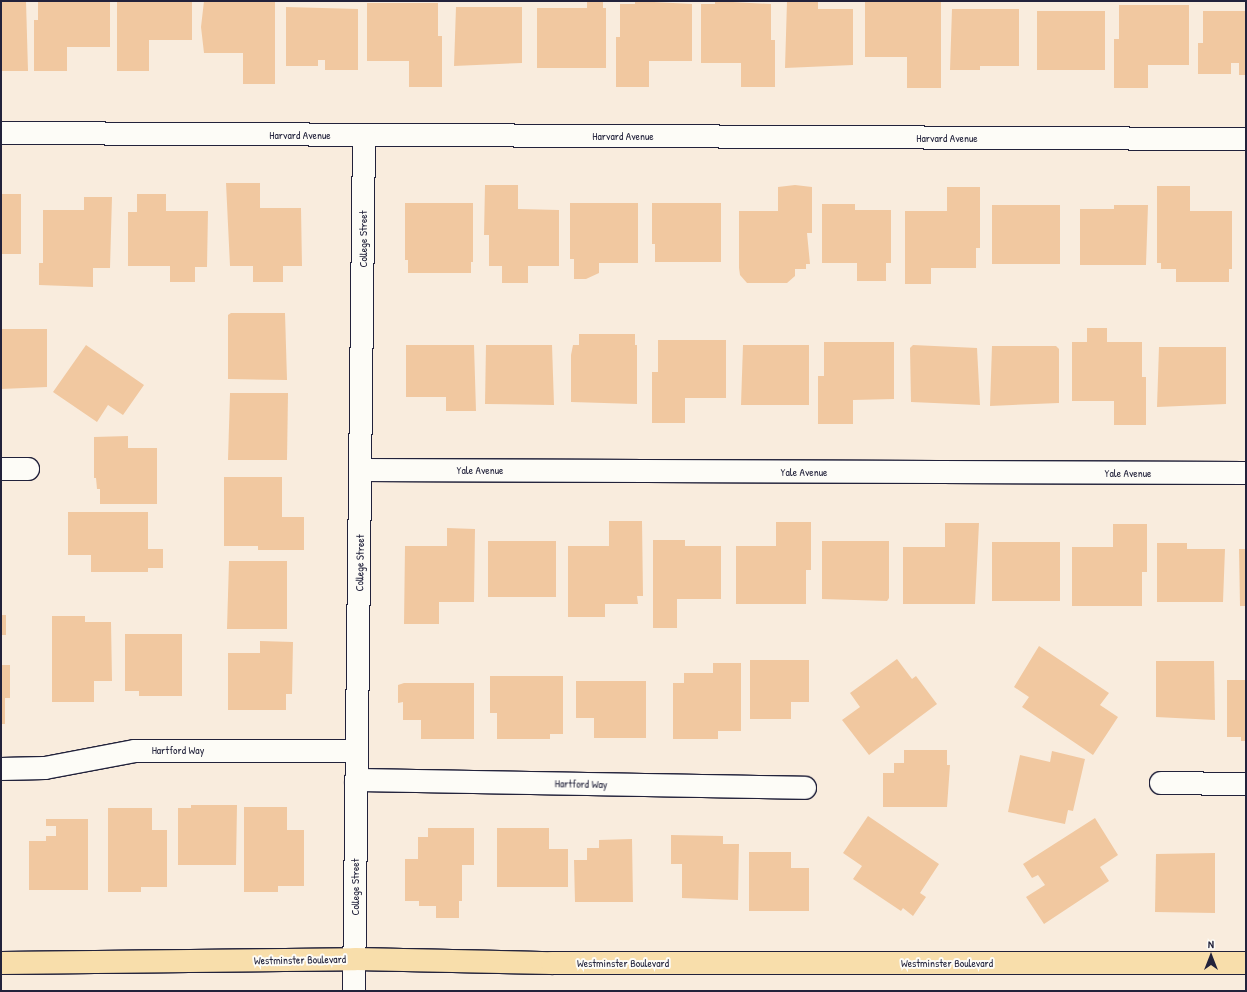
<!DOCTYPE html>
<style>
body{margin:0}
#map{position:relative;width:1247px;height:992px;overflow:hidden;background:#f9ecdd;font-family:"Patrick Hand",sans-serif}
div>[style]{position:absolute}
.building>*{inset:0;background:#f1c8a0}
.roads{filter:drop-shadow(1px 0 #22223b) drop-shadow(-1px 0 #22223b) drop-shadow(0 1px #22223b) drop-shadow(0 -1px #22223b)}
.minor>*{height:22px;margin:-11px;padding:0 11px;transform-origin:11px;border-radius:11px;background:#fdfcf7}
.major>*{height:22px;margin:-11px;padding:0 11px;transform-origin:11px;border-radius:11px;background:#f8deab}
span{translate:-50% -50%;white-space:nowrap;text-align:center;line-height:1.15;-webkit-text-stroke:4px #fdfcf7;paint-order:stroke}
.street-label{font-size:11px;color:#22223b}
.frame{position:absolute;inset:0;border:2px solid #22223b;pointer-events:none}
.north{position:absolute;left:1191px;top:936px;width:40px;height:40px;-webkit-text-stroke:3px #fdfcf7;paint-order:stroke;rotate:0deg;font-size:11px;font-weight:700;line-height:16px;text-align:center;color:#22223b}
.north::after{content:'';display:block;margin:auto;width:14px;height:18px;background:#22223b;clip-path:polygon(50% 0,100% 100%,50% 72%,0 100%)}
</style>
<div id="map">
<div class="building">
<div style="clip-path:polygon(1px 1px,26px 1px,28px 71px,1px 71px)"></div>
<div style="clip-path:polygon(38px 1px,110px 1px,110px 47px,67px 47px,67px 71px,34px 71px,34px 20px,38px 20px)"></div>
<div style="clip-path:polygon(117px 1px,192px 1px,192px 40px,149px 40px,149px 71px,117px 71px)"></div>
<div style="clip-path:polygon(204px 1px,275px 1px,275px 84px,243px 84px,243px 53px,204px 53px,201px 27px)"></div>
<div style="clip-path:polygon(587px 1px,603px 1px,603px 8px,606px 8px,606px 68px,537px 68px,537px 8px,587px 8px)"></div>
<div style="clip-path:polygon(635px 1px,692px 4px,692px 61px,649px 61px,649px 87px,616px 87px,616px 37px,620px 37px,620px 4px,635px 4px)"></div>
<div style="clip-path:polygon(715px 1px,771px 4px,771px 40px,775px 40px,775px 87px,741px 87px,741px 63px,701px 63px,701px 4px,715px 4px)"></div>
<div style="clip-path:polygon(787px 1px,818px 1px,818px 9px,853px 9px,853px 65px,785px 68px)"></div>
<div style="clip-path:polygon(865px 1px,941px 1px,941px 88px,907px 88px,907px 57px,865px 57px)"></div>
<div style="clip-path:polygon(367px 3px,438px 3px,438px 36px,442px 36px,442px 87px,409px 87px,409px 61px,367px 61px)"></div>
<div style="clip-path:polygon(1119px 5px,1189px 5px,1189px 65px,1148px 65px,1148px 88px,1114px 88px,1114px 39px,1119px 39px)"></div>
<div style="clip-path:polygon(286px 7px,358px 9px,358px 70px,325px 70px,325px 60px,318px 60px,318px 66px,286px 66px)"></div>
<div style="clip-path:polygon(456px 7px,522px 7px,522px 63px,454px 66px)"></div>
<div style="clip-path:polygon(952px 9px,1019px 9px,1019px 66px,980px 66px,980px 70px,950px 70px)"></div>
<div style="clip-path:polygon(1037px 11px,1105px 11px,1105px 70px,1037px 70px)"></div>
<div style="clip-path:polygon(1203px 11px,1246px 11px,1246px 75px,1239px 75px,1239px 63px,1231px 63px,1231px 74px,1198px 74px,1198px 43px,1203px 43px)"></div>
<div style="clip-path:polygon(226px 183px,260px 183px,260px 208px,301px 208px,302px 266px,283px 266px,283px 282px,253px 282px,253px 266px,230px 266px)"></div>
<div style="clip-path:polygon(485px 185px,518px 185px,518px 209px,559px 210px,559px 266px,528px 266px,528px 283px,502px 283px,502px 266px,489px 266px,489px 235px,484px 235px)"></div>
<div style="clip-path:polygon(795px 185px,812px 187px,812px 233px,807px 233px,810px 264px,806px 264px,806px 269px,795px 269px,795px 276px,787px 283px,747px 283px,740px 275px,739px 268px,739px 211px,778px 211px,778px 187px)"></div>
<div style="clip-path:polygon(1157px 186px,1190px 186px,1190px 211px,1232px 211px,1232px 269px,1229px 269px,1229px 282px,1176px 282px,1176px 269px,1161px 269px,1161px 263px,1157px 263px)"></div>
<div style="clip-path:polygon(947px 187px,980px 187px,980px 248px,976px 248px,976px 268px,931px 268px,931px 284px,905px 284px,905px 211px,947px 211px)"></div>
<div style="clip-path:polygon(1px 194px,21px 194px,21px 254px,1px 254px)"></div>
<div style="clip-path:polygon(137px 194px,166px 194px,166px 211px,208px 211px,207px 267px,195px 267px,195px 282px,170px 282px,170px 266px,128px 266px,128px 212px,137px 212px)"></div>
<div style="clip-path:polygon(84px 197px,112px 197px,110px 268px,93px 268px,93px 287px,39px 285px,39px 263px,43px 263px,43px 210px,84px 210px)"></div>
<div style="clip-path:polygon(405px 203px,473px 203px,473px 262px,471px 262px,471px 273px,408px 273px,408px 260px,405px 260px)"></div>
<div style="clip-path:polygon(570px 203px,638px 203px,638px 263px,599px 263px,599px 273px,586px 279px,574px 279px,574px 259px,570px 259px)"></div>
<div style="clip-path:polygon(652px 203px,721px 203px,721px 262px,655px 262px,655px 244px,652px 244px)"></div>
<div style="clip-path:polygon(822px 204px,855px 204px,855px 210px,891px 210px,891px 263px,886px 263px,886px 281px,857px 281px,857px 263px,822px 263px)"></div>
<div style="clip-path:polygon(992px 205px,1060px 205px,1060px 264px,992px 264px)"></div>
<div style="clip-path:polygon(1114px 205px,1148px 205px,1146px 265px,1080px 265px,1080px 209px,1114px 209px)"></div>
<div style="clip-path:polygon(231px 313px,285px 313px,287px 380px,228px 379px,228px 315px)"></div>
<div style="clip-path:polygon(1087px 328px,1107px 328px,1107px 342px,1142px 342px,1142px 377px,1146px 377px,1146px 425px,1114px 425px,1114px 401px,1072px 401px,1072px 342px,1087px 342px)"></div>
<div style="clip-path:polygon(1px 329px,47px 329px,47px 387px,1px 389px)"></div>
<div style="clip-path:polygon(579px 334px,635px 334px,635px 345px,637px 345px,637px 404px,571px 402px,571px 355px,573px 345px,579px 345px)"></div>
<div style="clip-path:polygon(658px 340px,726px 340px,726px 398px,685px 398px,685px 423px,652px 423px,652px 372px,658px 372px)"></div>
<div style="clip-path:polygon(824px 342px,894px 342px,894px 399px,853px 400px,853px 424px,818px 424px,818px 376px,824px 376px)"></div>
<div style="clip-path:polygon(86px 345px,144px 385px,123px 415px,108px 405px,97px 422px,53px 392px)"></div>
<div style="clip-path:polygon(406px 345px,474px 345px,476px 411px,446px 411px,446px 397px,406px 397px)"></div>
<div style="clip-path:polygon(486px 345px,552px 345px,554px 405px,485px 404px)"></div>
<div style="clip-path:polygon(743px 345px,809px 345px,809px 405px,741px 405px)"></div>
<div style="clip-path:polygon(913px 345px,977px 348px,980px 405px,911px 402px,910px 348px)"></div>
<div style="clip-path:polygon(992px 346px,1056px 346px,1059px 349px,1059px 403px,990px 406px)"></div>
<div style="clip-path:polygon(1159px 347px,1226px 347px,1226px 404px,1157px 407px)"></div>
<div style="clip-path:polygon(230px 393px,288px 393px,287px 460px,228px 460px)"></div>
<div style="clip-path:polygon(128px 436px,128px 448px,157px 448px,157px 504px,100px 504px,100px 489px,97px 489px,96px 478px,94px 478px,94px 437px)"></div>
<div style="clip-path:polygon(224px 477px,282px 477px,282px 517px,304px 517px,304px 550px,258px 550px,258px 546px,224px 546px)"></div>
<div style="clip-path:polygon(68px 512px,148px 512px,148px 549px,163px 549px,163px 568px,148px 568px,148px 572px,91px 572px,91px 555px,68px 555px)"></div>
<div style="clip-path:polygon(609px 521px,642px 521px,643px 596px,637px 596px,638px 604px,605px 604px,605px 617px,568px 617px,568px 546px,609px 546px)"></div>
<div style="clip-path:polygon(776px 522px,811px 522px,811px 570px,806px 570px,806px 604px,736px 604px,736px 546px,776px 546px)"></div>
<div style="clip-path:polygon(945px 523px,979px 523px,975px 604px,903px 604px,903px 547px,945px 547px)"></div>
<div style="clip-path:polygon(1113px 524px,1147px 524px,1147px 572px,1142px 572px,1142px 606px,1072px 606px,1072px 547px,1113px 547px)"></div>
<div style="clip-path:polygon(447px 528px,475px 529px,474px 602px,439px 602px,439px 624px,404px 624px,405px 546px,447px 546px)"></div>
<div style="clip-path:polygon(653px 540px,685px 540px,685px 546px,721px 546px,721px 599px,677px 599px,677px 628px,653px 628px)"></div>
<div style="clip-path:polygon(488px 541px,556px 541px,556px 597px,488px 597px)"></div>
<div style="clip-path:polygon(822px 541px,889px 541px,889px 598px,887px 601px,822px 599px)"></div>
<div style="clip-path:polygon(992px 542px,1060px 542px,1060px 601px,992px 601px)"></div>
<div style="clip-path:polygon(1157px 543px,1187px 543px,1187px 549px,1225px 549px,1223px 602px,1157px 602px)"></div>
<div style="clip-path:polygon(1239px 549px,1246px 549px,1246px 606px,1240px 606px)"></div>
<div style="clip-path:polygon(229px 561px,287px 561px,287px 629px,227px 629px)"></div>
<div style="clip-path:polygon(1px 615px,6px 615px,6px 635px,1px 635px)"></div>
<div style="clip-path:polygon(52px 616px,85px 616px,85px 622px,111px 622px,112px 681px,94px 681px,94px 702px,52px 702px)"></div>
<div style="clip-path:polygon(125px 634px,182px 634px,182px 696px,139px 696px,139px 691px,125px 691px)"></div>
<div style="clip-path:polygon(260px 641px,293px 642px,292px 694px,286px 694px,286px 710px,228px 710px,228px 653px,260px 653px)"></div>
<div style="clip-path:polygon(1039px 646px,1109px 693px,1100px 705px,1118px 717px,1093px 755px,1022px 707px,1029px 697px,1014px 687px)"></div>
<div style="clip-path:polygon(897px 659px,912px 679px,916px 676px,937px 704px,869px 755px,842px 720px,860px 707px,850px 693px)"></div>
<div style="clip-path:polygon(750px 660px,809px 660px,809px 702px,791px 702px,791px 719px,750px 719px)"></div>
<div style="clip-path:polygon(1156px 661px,1214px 661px,1215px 720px,1156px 717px)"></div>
<div style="clip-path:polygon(713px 663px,741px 663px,741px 731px,718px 731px,718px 739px,673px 739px,673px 683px,684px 683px,684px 673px,713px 673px)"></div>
<div style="clip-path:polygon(1px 665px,10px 665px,10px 698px,5px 698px,5px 724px,1px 724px)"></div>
<div style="clip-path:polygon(490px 676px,563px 676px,563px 734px,550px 734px,550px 739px,497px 739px,497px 713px,490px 713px)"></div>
<div style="clip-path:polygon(1227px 680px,1246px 680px,1246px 741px,1241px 741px,1241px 737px,1227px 737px)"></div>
<div style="clip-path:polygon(576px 681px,646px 681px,646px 738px,594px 738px,594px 718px,576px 718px)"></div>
<div style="clip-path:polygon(404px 683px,474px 683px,474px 739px,421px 739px,421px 720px,403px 720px,403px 702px,398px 703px,398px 685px)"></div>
<div style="clip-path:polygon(904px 750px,947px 750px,947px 765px,950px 765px,947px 807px,883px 807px,883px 773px,894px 773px,894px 763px,904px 763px)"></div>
<div style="clip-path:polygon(1052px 751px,1085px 759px,1073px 811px,1068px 810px,1065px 824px,1008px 812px,1020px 755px,1050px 762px)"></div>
<div style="clip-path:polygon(191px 805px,237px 805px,236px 865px,178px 865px,178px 808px,191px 808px)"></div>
<div style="clip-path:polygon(244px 807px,287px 807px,287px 830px,304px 830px,304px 886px,278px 886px,278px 892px,244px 892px)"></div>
<div style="clip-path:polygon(108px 808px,152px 808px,152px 830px,167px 830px,167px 887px,141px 887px,141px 892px,108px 892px)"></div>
<div style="clip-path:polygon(868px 816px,939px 864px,920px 893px,926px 897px,913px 916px,903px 908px,901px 911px,853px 879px,862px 866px,843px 853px)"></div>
<div style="clip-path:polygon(1095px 818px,1118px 855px,1100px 867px,1109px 881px,1044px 924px,1026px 897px,1045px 885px,1038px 875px,1032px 878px,1023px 864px)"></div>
<div style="clip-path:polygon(46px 819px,88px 819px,88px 890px,29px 890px,29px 841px,46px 841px,46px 836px,56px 836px,56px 826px,46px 826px)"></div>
<div style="clip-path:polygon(428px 828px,474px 828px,474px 865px,462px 865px,462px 901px,459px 901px,459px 918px,436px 918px,436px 906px,419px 906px,419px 901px,405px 901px,405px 859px,418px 859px,418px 837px,428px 837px)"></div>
<div style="clip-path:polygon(497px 828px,549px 828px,549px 849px,568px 849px,568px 887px,497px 887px)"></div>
<div style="clip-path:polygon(671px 835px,723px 836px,723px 844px,739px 844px,738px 900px,682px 898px,682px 864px,671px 864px)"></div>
<div style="clip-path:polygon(632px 839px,633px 902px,575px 902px,574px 860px,587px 860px,587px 848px,599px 848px,599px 840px)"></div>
<div style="clip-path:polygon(749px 852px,791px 852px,791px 868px,809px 868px,809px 911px,749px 911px)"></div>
<div style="clip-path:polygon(1215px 853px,1215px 913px,1155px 912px,1156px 854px)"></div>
</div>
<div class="roads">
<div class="minor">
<div style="left:1px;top:133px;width:1245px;rotate:0.28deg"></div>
<div style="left:1px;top:469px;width:27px"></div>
<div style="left:362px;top:470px;width:884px;rotate:0.19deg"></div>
<div style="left:1px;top:769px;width:44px;rotate:-1.3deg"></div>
<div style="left:45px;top:768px;width:92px;rotate:-10.7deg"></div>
<div style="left:135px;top:751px;width:221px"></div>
<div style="left:356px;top:780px;width:449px;rotate:1deg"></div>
<div style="left:1161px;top:783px;width:85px;rotate:0.7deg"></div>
<div style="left:354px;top:991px;width:856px;rotate:-89.33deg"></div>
</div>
<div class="major">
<div style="left:1px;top:963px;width:354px;rotate:-0.6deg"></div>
<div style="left:355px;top:959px;width:197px;rotate:1.2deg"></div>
<div style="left:552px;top:963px;width:694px"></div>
</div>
</div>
<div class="street-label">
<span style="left:300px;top:135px">Harvard Avenue</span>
<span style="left:623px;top:136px">Harvard Avenue</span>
<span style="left:947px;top:138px">Harvard Avenue</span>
<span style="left:363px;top:239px;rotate:-90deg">College Street</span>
<span style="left:480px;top:470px">Yale Avenue</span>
<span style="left:804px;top:472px">Yale Avenue</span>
<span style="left:1128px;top:473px">Yale Avenue</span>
<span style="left:360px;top:563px;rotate:-89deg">College Street</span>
<span style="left:178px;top:750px">Hartford Way</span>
<span style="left:581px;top:784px;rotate:1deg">Hartford Way</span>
<span style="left:355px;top:887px;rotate:-90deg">College Street</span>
<span style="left:300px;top:960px;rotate:-1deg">Westminster Boulevard</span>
<span style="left:623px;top:963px">Westminster Boulevard</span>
<span style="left:947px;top:963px">Westminster Boulevard</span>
</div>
<div class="frame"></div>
<div class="north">N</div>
</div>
